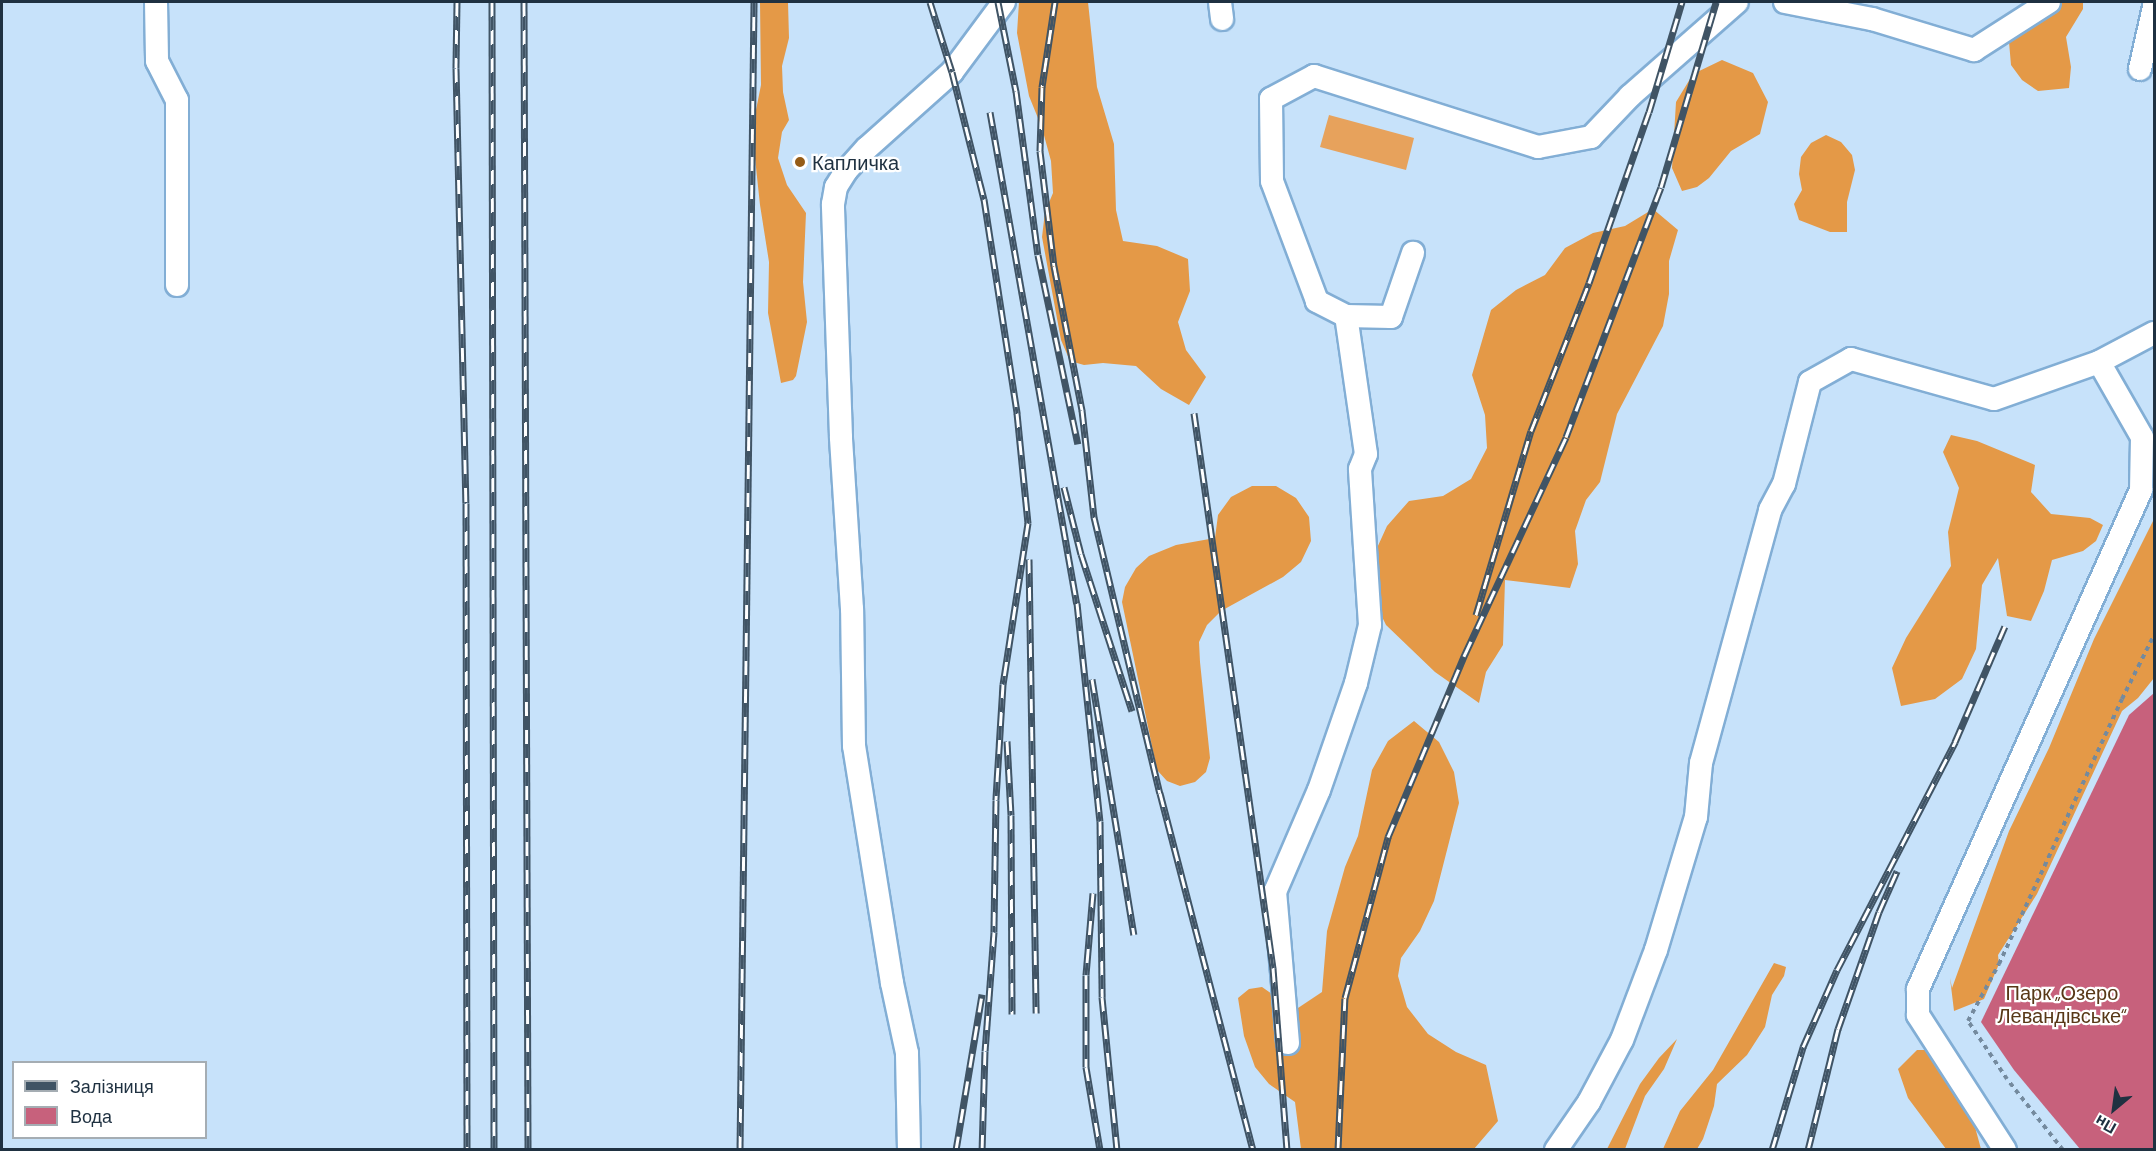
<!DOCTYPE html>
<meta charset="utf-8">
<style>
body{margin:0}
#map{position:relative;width:2156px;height:1151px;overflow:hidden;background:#c7e2fa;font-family:Barlow,sans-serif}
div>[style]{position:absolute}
.green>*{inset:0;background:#e7a25c}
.forest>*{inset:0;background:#e49947}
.water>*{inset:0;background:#c7617c}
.path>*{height:4px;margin-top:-2px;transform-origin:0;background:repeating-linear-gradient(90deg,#748a9e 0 4.5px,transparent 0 9px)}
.roads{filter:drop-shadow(2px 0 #82aed5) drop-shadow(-2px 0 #82aed5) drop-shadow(0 2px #82aed5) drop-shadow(0 -2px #82aed5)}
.service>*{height:22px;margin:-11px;padding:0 11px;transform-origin:11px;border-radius:11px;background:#fff}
.rail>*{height:7px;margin-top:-3.5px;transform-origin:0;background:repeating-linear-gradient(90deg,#fff 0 14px,#405465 0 28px);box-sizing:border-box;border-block:2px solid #405465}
.dots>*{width:16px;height:16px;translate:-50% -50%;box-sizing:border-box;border:3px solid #fff;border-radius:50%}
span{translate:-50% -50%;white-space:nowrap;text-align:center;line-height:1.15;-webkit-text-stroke:4.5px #fff;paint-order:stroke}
.poi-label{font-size:20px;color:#1f3141}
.left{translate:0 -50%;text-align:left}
.park-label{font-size:20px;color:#583817}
.frame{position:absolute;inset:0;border:3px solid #1f3141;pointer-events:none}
.legend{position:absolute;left:12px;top:1061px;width:195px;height:78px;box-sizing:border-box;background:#fff;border:2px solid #a5adb3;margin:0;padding:8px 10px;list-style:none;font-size:18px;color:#1f3141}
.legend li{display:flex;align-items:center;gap:12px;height:30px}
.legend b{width:30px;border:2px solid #a5adb3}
.north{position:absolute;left:2084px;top:1079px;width:60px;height:60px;-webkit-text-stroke:4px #fff;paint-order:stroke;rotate:209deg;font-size:16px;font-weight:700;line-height:24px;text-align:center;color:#1f3141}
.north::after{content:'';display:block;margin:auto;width:21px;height:27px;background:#1f3141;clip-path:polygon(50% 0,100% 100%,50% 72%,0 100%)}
</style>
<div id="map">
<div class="green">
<div style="clip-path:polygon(1329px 115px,1414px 138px,1406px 170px,1320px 147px)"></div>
</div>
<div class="forest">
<div style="clip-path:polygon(760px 2px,788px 2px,789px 38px,782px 66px,783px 92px,789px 120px,782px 132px,778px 158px,787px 185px,806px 213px,803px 282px,807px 322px,796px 376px,793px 380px,781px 383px,768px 313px,769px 262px,760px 205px,752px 130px,761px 85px)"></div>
<div style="clip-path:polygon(1019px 2px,1088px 2px,1097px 87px,1114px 144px,1116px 210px,1123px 241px,1157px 246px,1188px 259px,1190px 291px,1178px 322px,1186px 350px,1206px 377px,1189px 405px,1161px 389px,1136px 366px,1103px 363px,1084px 365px,1070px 361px,1061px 340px,1042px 237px,1045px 212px,1053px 193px,1051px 161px,1042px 128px,1029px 96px,1017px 33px)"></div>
<div style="clip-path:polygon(2023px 2px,2083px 2px,2083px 9px,2066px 37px,2071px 67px,2069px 88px,2038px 91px,2022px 80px,2011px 65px,2009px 42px,2015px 14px)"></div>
<div style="clip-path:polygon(1722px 60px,1753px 73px,1768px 102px,1760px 134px,1731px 151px,1709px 178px,1697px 187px,1682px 191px,1672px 168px,1676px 102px,1693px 74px)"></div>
<div style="clip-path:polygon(1826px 135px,1841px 142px,1852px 155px,1855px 170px,1847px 202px,1847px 232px,1830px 232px,1799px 220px,1794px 204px,1802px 190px,1799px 174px,1801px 157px,1811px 143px)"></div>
<div style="clip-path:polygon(1653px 209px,1678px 230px,1669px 261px,1669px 294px,1663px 326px,1617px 414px,1600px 482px,1586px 500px,1575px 531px,1578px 564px,1570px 588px,1505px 580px,1503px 645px,1486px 672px,1479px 703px,1435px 672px,1386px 625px,1370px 592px,1372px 559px,1387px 526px,1409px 501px,1443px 496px,1471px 479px,1487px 448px,1485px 415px,1472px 375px,1491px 310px,1516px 290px,1545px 275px,1565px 248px,1593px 233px,1625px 226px)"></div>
<div style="clip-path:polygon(1951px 435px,1977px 441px,2035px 465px,2031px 492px,2051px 514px,2090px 518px,2103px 525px,2096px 541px,2083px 551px,2052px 560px,2044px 591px,2031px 621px,2007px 616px,1998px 558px,1982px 585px,1976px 649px,1962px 679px,1935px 699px,1901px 706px,1892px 668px,1906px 638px,1951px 566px,1948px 532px,1959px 488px,1943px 452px)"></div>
<div style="clip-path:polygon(1252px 486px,1276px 486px,1296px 498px,1309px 517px,1311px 541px,1301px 562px,1283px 577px,1221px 611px,1207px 625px,1199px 642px,1200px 662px,1210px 758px,1206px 772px,1195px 782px,1180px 786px,1167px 781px,1157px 770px,1122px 602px,1125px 587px,1136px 568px,1149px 556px,1176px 545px,1215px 538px,1218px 515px,1231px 497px)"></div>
<div style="clip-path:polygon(2154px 519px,2154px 678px,2138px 698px,2122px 711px,2037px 894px,1998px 955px,1999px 964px,1984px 999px,1954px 1011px,1950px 978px,1952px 988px,2009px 831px,2049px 748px,2094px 639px)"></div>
<div style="clip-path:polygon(1414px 721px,1439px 742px,1454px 772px,1459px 803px,1434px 901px,1420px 931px,1401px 958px,1398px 976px,1407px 1007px,1428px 1034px,1456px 1052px,1486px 1065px,1498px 1121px,1474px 1149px,1301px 1149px,1295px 1102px,1269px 1084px,1255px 1067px,1244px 1036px,1238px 998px,1249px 989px,1262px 987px,1295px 1010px,1322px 992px,1327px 931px,1345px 867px,1358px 836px,1372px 770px,1388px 741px)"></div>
<div style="clip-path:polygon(1774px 963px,1786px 967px,1784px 976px,1772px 995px,1765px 1027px,1747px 1055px,1717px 1084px,1714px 1106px,1703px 1139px,1697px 1149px,1663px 1149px,1680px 1111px,1713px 1070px)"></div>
<div style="clip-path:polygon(1677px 1039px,1664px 1069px,1645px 1096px,1625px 1149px,1607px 1149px,1640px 1084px,1659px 1058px)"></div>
<div style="clip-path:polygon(1917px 1050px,1932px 1050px,1941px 1063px,1953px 1092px,1972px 1116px,1981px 1149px,1946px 1149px,1908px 1098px,1898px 1069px)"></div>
</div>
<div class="water">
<div style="clip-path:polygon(2154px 693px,2154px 1149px,2080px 1149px,2014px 1070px,1981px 1022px,2129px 715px)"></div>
</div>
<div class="path">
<div style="left:2063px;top:1150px;width:90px;rotate:-128.3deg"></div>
<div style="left:2007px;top:1079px;width:70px;rotate:-123.9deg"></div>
<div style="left:1968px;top:1021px;width:65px;rotate:-61.5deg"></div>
<div style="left:1999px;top:964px;width:292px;rotate:-65.1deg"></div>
<div style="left:2122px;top:699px;width:72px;rotate:-63.4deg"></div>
</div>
<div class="roads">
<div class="service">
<div style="left:156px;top:2px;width:59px;rotate:89deg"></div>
<div style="left:157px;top:61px;width:44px;rotate:62.9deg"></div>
<div style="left:177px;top:100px;width:185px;rotate:90deg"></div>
<div style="left:1220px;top:2px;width:17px;rotate:83deg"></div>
<div style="left:1785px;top:2px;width:89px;rotate:11.1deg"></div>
<div style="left:1872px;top:19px;width:107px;rotate:16.9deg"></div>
<div style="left:1974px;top:50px;width:89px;rotate:-32.6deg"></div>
<div style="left:2140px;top:69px;width:64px;rotate:-77.3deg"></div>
<div style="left:1346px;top:316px;width:45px;rotate:1.3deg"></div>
<div style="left:1391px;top:317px;width:68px;rotate:-71deg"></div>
<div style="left:1288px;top:1043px;width:152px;rotate:-94.9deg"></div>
<div style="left:1275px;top:892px;width:111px;rotate:-66.7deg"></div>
<div style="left:1319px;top:790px;width:113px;rotate:-70.9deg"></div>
<div style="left:1356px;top:683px;width:60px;rotate:-76.4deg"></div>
<div style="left:1370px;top:625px;width:156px;rotate:-93.7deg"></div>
<div style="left:1360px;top:469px;width:16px;rotate:-68deg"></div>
<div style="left:1366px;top:454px;width:139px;rotate:-98.2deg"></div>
<div style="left:1346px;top:316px;width:33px;rotate:-153deg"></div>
<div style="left:1317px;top:301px;width:128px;rotate:-110.6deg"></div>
<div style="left:1272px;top:181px;width:82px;rotate:-90.7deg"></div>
<div style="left:1271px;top:99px;width:49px;rotate:-28.1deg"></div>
<div style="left:1314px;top:76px;width:235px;rotate:17.6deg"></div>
<div style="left:1538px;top:147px;width:54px;rotate:-10.7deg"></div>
<div style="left:1591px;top:137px;width:57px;rotate:-46.4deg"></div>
<div style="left:1630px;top:96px;width:142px;rotate:-41.3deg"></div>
<div style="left:909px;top:1150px;width:97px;rotate:-91.2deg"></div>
<div style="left:907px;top:1053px;width:72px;rotate:-102.1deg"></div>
<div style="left:892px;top:983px;width:240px;rotate:-99.1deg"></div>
<div style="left:854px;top:746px;width:137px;rotate:-90.8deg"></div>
<div style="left:852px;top:609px;width:172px;rotate:-93.7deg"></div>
<div style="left:841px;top:437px;width:233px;rotate:-92deg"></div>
<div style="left:833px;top:204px;width:17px;rotate:-80deg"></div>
<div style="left:836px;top:187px;width:19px;rotate:-58deg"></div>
<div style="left:846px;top:171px;width:31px;rotate:-48deg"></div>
<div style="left:867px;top:148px;width:114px;rotate:-41.8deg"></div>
<div style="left:952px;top:72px;width:87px;rotate:-53.4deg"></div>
<div style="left:1556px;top:1150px;width:58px;rotate:-55.5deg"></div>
<div style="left:1589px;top:1102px;width:70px;rotate:-62deg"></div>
<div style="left:1622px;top:1040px;width:96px;rotate:-69.3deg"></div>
<div style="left:1656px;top:950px;width:139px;rotate:-73.3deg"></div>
<div style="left:1696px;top:817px;width:54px;rotate:-84.7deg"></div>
<div style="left:1701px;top:763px;width:262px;rotate:-74.7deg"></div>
<div style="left:1770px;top:510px;width:30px;rotate:-62deg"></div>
<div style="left:1784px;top:484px;width:105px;rotate:-75.7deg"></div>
<div style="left:1810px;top:382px;width:47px;rotate:-29.3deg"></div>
<div style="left:1851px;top:359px;width:148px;rotate:15.6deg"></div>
<div style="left:1994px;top:399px;width:111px;rotate:-19.4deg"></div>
<div style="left:2099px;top:362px;width:62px;rotate:-27.8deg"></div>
<div style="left:2005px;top:1150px;width:161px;rotate:-122.8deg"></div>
<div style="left:1918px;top:1015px;width:26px;rotate:-90deg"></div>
<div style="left:1918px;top:989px;width:547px;rotate:-65.92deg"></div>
<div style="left:2141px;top:490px;width:53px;rotate:-88.9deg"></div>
<div style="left:2142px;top:437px;width:86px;rotate:-119.8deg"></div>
</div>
</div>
<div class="rail">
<div style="left:457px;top:2px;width:66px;rotate:90.9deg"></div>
<div style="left:456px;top:68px;width:435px;rotate:88.7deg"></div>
<div style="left:466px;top:503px;width:647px;rotate:89.91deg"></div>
<div style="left:492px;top:2px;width:1148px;rotate:89.9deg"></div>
<div style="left:524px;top:2px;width:1148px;rotate:89.8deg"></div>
<div style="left:930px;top:2px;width:73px;rotate:72.6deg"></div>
<div style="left:952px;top:72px;width:131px;rotate:75.9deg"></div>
<div style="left:984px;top:199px;width:217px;rotate:81.2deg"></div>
<div style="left:1017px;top:413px;width:111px;rotate:84.3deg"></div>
<div style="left:1028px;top:523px;width:163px;rotate:98.8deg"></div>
<div style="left:1003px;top:684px;width:116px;rotate:93.5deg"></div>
<div style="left:996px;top:800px;width:132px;rotate:90.9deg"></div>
<div style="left:994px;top:932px;width:119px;rotate:94.3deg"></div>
<div style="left:985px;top:1051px;width:99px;rotate:91.7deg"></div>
<div style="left:998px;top:2px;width:91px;rotate:78.6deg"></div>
<div style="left:1016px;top:91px;width:165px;rotate:82.4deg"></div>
<div style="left:1038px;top:255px;width:193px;rotate:78.1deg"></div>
<div style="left:1055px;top:2px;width:86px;rotate:98.7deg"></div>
<div style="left:1042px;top:87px;width:64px;rotate:91.8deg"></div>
<div style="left:1040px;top:151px;width:116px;rotate:83.1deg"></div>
<div style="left:1054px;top:266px;width:147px;rotate:79deg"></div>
<div style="left:1082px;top:410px;width:108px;rotate:83.6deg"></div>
<div style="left:1094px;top:517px;width:284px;rotate:76.6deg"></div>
<div style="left:1160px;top:793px;width:369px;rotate:75.4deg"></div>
<div style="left:990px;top:112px;width:499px;rotate:80deg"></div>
<div style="left:1077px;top:603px;width:219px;rotate:84deg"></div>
<div style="left:1100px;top:821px;width:176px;rotate:89.3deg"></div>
<div style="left:1102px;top:997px;width:154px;rotate:84.4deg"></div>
<div style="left:1194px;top:413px;width:561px;rotate:81.9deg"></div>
<div style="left:1273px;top:968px;width:183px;rotate:85.6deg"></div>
<div style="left:1064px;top:487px;width:69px;rotate:75.8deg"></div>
<div style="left:1081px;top:554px;width:165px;rotate:72deg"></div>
<div style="left:1029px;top:559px;width:454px;rotate:89.1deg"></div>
<div style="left:1476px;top:615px;width:192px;rotate:-73.4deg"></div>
<div style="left:1531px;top:431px;width:159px;rotate:-68.6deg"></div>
<div style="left:1589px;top:283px;width:181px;rotate:-70.7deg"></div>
<div style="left:1649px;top:112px;width:115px;rotate:-73.3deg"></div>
<div style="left:1092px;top:679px;width:259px;rotate:80.7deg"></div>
<div style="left:1007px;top:741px;width:74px;rotate:86.9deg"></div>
<div style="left:1011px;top:815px;width:199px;rotate:89.7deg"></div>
<div style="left:1093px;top:893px;width:82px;rotate:94.9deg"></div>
<div style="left:1086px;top:975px;width:92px;rotate:90deg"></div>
<div style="left:1086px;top:1067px;width:84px;rotate:80.4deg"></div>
<div style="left:740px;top:1150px;width:1148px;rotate:-89.3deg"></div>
<div style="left:956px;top:1150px;width:158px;rotate:-80.5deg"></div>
<div style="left:1338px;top:1150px;width:152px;rotate:-87.4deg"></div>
<div style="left:1345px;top:998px;width:167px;rotate:-75deg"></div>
<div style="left:1388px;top:837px;width:199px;rotate:-67.2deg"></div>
<div style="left:1465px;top:654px;width:239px;rotate:-65deg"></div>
<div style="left:1566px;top:437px;width:267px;rotate:-69.2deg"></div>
<div style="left:1661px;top:187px;width:193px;rotate:-73.4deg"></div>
<div style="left:1772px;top:1150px;width:108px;rotate:-73.2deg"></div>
<div style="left:1803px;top:1047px;width:84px;rotate:-66.2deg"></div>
<div style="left:1837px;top:970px;width:257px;rotate:-62.6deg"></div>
<div style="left:1955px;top:742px;width:126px;rotate:-66.7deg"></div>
<div style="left:1808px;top:1150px;width:125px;rotate:-76.1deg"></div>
<div style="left:1838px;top:1029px;width:124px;rotate:-70.7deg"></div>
<div style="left:1879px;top:912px;width:45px;rotate:-66.3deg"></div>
</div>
<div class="dots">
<div style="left:800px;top:162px;background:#955c17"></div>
</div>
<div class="poi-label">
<span class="left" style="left:812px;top:162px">Капличка</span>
</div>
<div class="park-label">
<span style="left:2062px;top:1004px">Парк „Озеро<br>Левандівське“</span>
</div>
<div class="frame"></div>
<ul class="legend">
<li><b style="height:8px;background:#405465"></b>Залізниця</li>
<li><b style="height:16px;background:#c7617c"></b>Вода</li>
</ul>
<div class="north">Пн</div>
</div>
